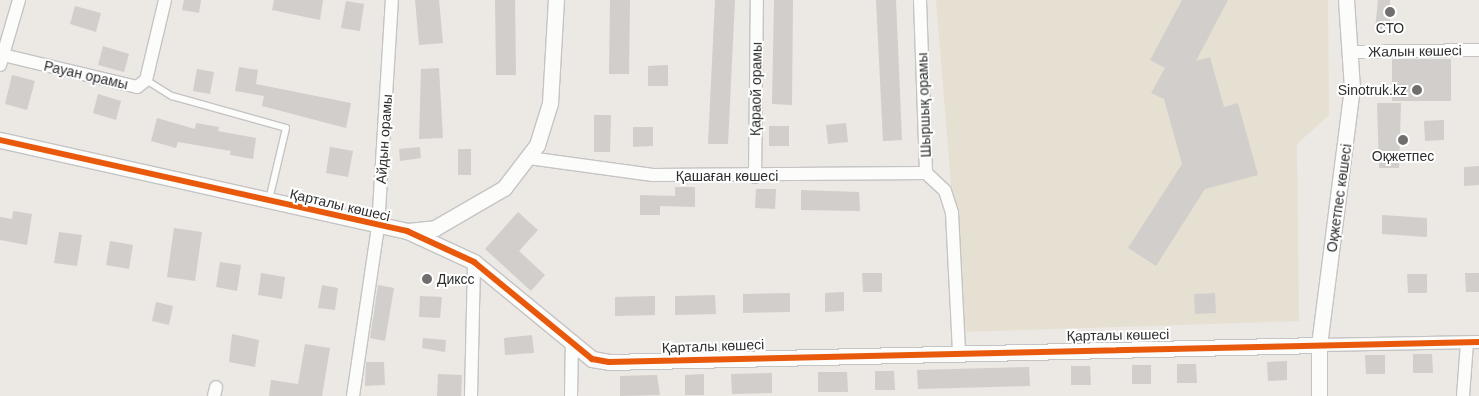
<!DOCTYPE html>
<meta charset="utf-8">
<style>
body{margin:0}
#map{position:relative;width:1479px;height:396px;overflow:hidden;background:#ece8e4;font-family:Arial,sans-serif}
div>[style]{position:absolute}
.education>*{inset:0;background:#e6e0d3}
.building>*{inset:0;background:#d1cecb}
.roads{filter:drop-shadow(1px 0 #c5c4c5) drop-shadow(-1px 0 #c5c4c5) drop-shadow(0 1px #c5c4c5) drop-shadow(0 -1px #c5c4c5)}
.service>*{height:6px;margin:-3px;padding:0 3px;transform-origin:3px;border-radius:3px;background:#fcfcfb}
.minor>*{height:12px;margin:-6px;padding:0 6px;transform-origin:6px;border-radius:6px;background:#fcfcfb}
.tertiary>*{height:15px;margin:-7.5px;padding:0 7.5px;transform-origin:7.5px;border-radius:7.5px;background:#fcfcfb}
.cycleway>*{height:6px;margin:-3px;padding:0 3px;transform-origin:3px;border-radius:3px;background:#e8590c}
.dots>*{width:14px;height:14px;translate:-50% -50%;box-sizing:border-box;border:2px solid #fff;border-radius:50%}
span{translate:-50% -50%;white-space:nowrap;text-align:center;line-height:1.15;-webkit-text-stroke:4px #fff;paint-order:stroke}
.poi-label{font-size:14px;color:#2e2e2e}
.right{translate:-100% -50%;text-align:right}
.left{translate:0 -50%;text-align:left}
.street-label{font-size:14px;color:#2e2e2e}
</style>
<div id="map">
<div class="education">
<div style="clip-path:polygon(936px 0,1328px 0,1329px 115px,1297px 144px,1299px 321px,963px 332px)"></div>
</div>
<div class="building">
<div style="clip-path:polygon(184px 0,201px 0,199px 13px,182px 10px)"></div>
<div style="clip-path:polygon(274px 0,323px 0,320px 20px,272px 10px)"></div>
<div style="clip-path:polygon(415px 0,439px 0,443px 43px,419px 45px)"></div>
<div style="clip-path:polygon(495px 0,515px 0,516px 75px,496px 75px)"></div>
<div style="clip-path:polygon(610px 0,630px 0,629px 74px,609px 74px)"></div>
<div style="clip-path:polygon(715px 0,735px 0,728px 144px,708px 144px)"></div>
<div style="clip-path:polygon(774px 0,793px 0,792px 105px,772px 104px)"></div>
<div style="clip-path:polygon(876px 0,896px 0,902px 140px,883px 141px)"></div>
<div style="clip-path:polygon(1182px 0,1228px 0,1196px 61px,1210px 57px,1224px 107px,1238px 103px,1258px 175px,1205px 189px,1156px 266px,1128px 248px,1182px 164px,1164px 99px,1151px 93px,1165px 68px,1150px 60px)"></div>
<div style="clip-path:polygon(1378px 0,1390px 0,1390px 29px,1375px 29px)"></div>
<div style="clip-path:polygon(346px 1px,364px 4px,360px 31px,341px 28px)"></div>
<div style="clip-path:polygon(75px 6px,101px 13px,96px 32px,70px 24px)"></div>
<div style="clip-path:polygon(103px 46px,129px 54px,124px 72px,98px 65px)"></div>
<div style="clip-path:polygon(1392px 59px,1451px 59px,1451px 101px,1392px 101px)"></div>
<div style="clip-path:polygon(668px 65px,668px 86px,648px 86px,648px 66px)"></div>
<div style="clip-path:polygon(239px 67px,258px 70px,256px 84px,351px 103px,346px 128px,262px 106px,264px 96px,235px 91px)"></div>
<div style="clip-path:polygon(439px 68px,443px 138px,419px 139px,421px 69px)"></div>
<div style="clip-path:polygon(197px 69px,214px 72px,210px 94px,193px 91px)"></div>
<div style="clip-path:polygon(12px 75px,35px 81px,27px 110px,5px 104px)"></div>
<div style="clip-path:polygon(98px 94px,121px 101px,116px 120px,93px 113px)"></div>
<div style="clip-path:polygon(1377px 103px,1401px 103px,1399px 168px,1379px 168px)"></div>
<div style="clip-path:polygon(594px 115px,611px 115px,610px 152px,594px 152px)"></div>
<div style="clip-path:polygon(157px 118px,195px 129px,196px 123px,219px 127px,218px 131px,256px 138px,253px 159px,230px 155px,231px 151px,178px 142px,176px 148px,151px 141px)"></div>
<div style="clip-path:polygon(1444px 120px,1444px 140px,1425px 141px,1424px 121px)"></div>
<div style="clip-path:polygon(846px 123px,848px 142px,828px 144px,826px 125px)"></div>
<div style="clip-path:polygon(769px 126px,789px 126px,789px 146px,769px 146px)"></div>
<div style="clip-path:polygon(633px 127px,653px 127px,653px 146px,633px 147px)"></div>
<div style="clip-path:polygon(330px 147px,353px 151px,348px 177px,326px 173px)"></div>
<div style="clip-path:polygon(420px 147px,421px 158px,400px 161px,399px 149px)"></div>
<div style="clip-path:polygon(458px 149px,471px 149px,471px 175px,458px 175px)"></div>
<div style="clip-path:polygon(1479px 166px,1479px 185px,1464px 186px,1464px 167px)"></div>
<div style="clip-path:polygon(675px 187px,695px 187px,695px 207px,660px 206px,660px 215px,640px 215px,640px 195px,675px 196px)"></div>
<div style="clip-path:polygon(756px 189px,776px 189px,775px 209px,755px 208px)"></div>
<div style="clip-path:polygon(801px 190px,859px 192px,860px 211px,801px 210px)"></div>
<div style="clip-path:polygon(13px 211px,32px 214px,27px 245px,0 240px,0 217px,12px 219px)"></div>
<div style="clip-path:polygon(518px 212px,538px 230px,519px 251px,545px 275px,531px 291px,485px 249px)"></div>
<div style="clip-path:polygon(1382px 215px,1427px 218px,1427px 237px,1382px 234px)"></div>
<div style="clip-path:polygon(174px 228px,202px 232px,195px 281px,167px 277px)"></div>
<div style="clip-path:polygon(59px 232px,82px 235px,77px 266px,54px 263px)"></div>
<div style="clip-path:polygon(110px 241px,133px 245px,129px 269px,106px 265px)"></div>
<div style="clip-path:polygon(220px 262px,241px 265px,237px 291px,216px 287px)"></div>
<div style="clip-path:polygon(261px 273px,285px 277px,282px 299px,258px 295px)"></div>
<div style="clip-path:polygon(862px 273px,882px 273px,882px 292px,863px 292px)"></div>
<div style="clip-path:polygon(1465px 273px,1479px 273px,1479px 292px,1466px 292px)"></div>
<div style="clip-path:polygon(1407px 274px,1427px 274px,1427px 293px,1408px 293px)"></div>
<div style="clip-path:polygon(322px 285px,338px 288px,335px 310px,318px 308px)"></div>
<div style="clip-path:polygon(378px 285px,394px 288px,385px 341px,370px 338px)"></div>
<div style="clip-path:polygon(844px 292px,844px 311px,825px 312px,825px 293px)"></div>
<div style="clip-path:polygon(790px 293px,790px 312px,743px 313px,743px 294px)"></div>
<div style="clip-path:polygon(1215px 293px,1216px 313px,1195px 314px,1194px 294px)"></div>
<div style="clip-path:polygon(715px 295px,716px 314px,675px 315px,675px 296px)"></div>
<div style="clip-path:polygon(420px 296px,442px 297px,440px 318px,419px 317px)"></div>
<div style="clip-path:polygon(655px 296px,655px 315px,615px 316px,615px 297px)"></div>
<div style="clip-path:polygon(156px 302px,173px 306px,169px 325px,152px 321px)"></div>
<div style="clip-path:polygon(232px 334px,259px 340px,255px 367px,229px 362px)"></div>
<div style="clip-path:polygon(532px 335px,534px 353px,505px 355px,504px 338px)"></div>
<div style="clip-path:polygon(423px 338px,446px 340px,445px 352px,422px 348px)"></div>
<div style="clip-path:polygon(305px 344px,330px 348px,322px 396px,269px 396px,271px 380px,298px 384px)"></div>
<div style="clip-path:polygon(1413px 354px,1432px 354px,1433px 373px,1413px 373px)"></div>
<div style="clip-path:polygon(1365px 355px,1385px 355px,1385px 374px,1366px 374px)"></div>
<div style="clip-path:polygon(1287px 361px,1287px 380px,1268px 381px,1267px 362px)"></div>
<div style="clip-path:polygon(366px 362px,384px 362px,385px 385px,365px 386px)"></div>
<div style="clip-path:polygon(1177px 364px,1196px 364px,1197px 383px,1177px 383px)"></div>
<div style="clip-path:polygon(1132px 365px,1151px 365px,1151px 384px,1132px 384px)"></div>
<div style="clip-path:polygon(1071px 366px,1090px 366px,1091px 385px,1071px 385px)"></div>
<div style="clip-path:polygon(1029px 367px,1030px 386px,918px 389px,917px 370px)"></div>
<div style="clip-path:polygon(875px 371px,894px 371px,895px 390px,875px 390px)"></div>
<div style="clip-path:polygon(818px 372px,847px 372px,848px 392px,818px 392px)"></div>
<div style="clip-path:polygon(772px 373px,772px 393px,732px 394px,731px 374px)"></div>
<div style="clip-path:polygon(438px 374px,462px 375px,461px 396px,437px 396px)"></div>
<div style="clip-path:polygon(704px 374px,704px 395px,685px 395px,685px 375px)"></div>
<div style="clip-path:polygon(657px 375px,660px 395px,620px 396px,620px 376px)"></div>
</div>
<div class="roads">
<div class="service">
<div style="left:146px;top:80px;width:31px;rotate:32deg"></div>
<div style="left:172px;top:96px;width:118px;rotate:15.7deg"></div>
<div style="left:286px;top:128px;width:74px;rotate:103.3deg"></div>
</div>
<div class="minor">
<div style="left:920px;top:0;width:173px;rotate:88deg"></div>
<div style="left:926px;top:173px;width:26px;rotate:43deg"></div>
<div style="left:945px;top:191px;width:23px;rotate:72deg"></div>
<div style="left:952px;top:213px;width:137px;rotate:87.1deg"></div>
<div style="left:1350px;top:52px;width:129px;rotate:-0.9deg"></div>
<div style="left:3px;top:55px;width:138px;rotate:13.4deg"></div>
<div style="left:137px;top:87px;width:11px;rotate:-38deg"></div>
<div style="left:146px;top:80px;width:82px;rotate:-76.6deg"></div>
<div style="left:0;top:65px;width:68px;rotate:-73.7deg"></div>
<div style="left:529px;top:158px;width:125px;rotate:7.8deg"></div>
<div style="left:653px;top:175px;width:273px;rotate:-0.4deg"></div>
<div style="left:755px;top:177px;width:177px;rotate:-89.4deg"></div>
<div style="left:1319px;top:345px;width:160px;rotate:-1.1deg"></div>
<div style="left:214px;top:396px;width:9px;rotate:-77deg"></div>
<div style="left:353px;top:396px;width:171px;rotate:-81.6deg"></div>
<div style="left:378px;top:227px;width:227px;rotate:-86.5deg"></div>
<div style="left:471px;top:396px;width:134px;rotate:-88.7deg"></div>
<div style="left:571px;top:396px;width:55px;rotate:-89deg"></div>
<div style="left:1463px;top:396px;width:53px;rotate:-85.7deg"></div>
</div>
<div class="tertiary">
<div style="left:0;top:140px;width:417px;rotate:12.6deg"></div>
<div style="left:407px;top:231px;width:74px;rotate:24.8deg"></div>
<div style="left:474px;top:262px;width:153px;rotate:39.4deg"></div>
<div style="left:592px;top:359px;width:17px;rotate:10deg"></div>
<div style="left:609px;top:362px;width:710px;rotate:-1.37deg"></div>
<div style="left:408px;top:231px;width:27px;rotate:-6deg"></div>
<div style="left:435px;top:228px;width:80px;rotate:-30.1deg"></div>
<div style="left:504px;top:188px;width:54px;rotate:-52.5deg"></div>
<div style="left:537px;top:145px;width:44px;rotate:-72.8deg"></div>
<div style="left:550px;top:103px;width:103px;rotate:-86.7deg"></div>
<div style="left:1319px;top:396px;width:51px;rotate:-90deg"></div>
<div style="left:1319px;top:345px;width:259px;rotate:-82.7deg"></div>
<div style="left:1352px;top:88px;width:88px;rotate:-93.9deg"></div>
</div>
</div>
<div class="cycleway">
<div style="left:0;top:140px;width:417px;rotate:12.6deg"></div>
<div style="left:407px;top:231px;width:74px;rotate:24.8deg"></div>
<div style="left:474px;top:262px;width:153px;rotate:39.4deg"></div>
<div style="left:592px;top:359px;width:17px;rotate:10deg"></div>
<div style="left:609px;top:362px;width:870px;rotate:-1.32deg"></div>
</div>
<div class="dots">
<div style="left:1390px;top:12px;background:#706f6e"></div>
<div style="left:1417px;top:90px;background:#706f6e"></div>
<div style="left:1403px;top:140px;background:#706f6e"></div>
<div style="left:427px;top:279px;background:#706f6e"></div>
</div>
<div class="poi-label">
<span style="left:1390px;top:28px">СТО</span>
<span class="right" style="left:1407px;top:90px">Sinotruk.kz</span>
<span style="left:1403px;top:156px">Оқжетпес</span>
<span class="left" style="left:437px;top:279px">Диксс</span>
</div>
<div class="street-label">
<span style="left:1415px;top:51px;rotate:-1deg">Жалын көшесі</span>
<span style="left:86px;top:75px;rotate:13deg">Рауан орамы</span>
<span style="left:756px;top:89px;rotate:-89deg">Қараой орамы</span>
<span style="left:924px;top:105px;rotate:-92deg">Шыршық орамы</span>
<span style="left:384px;top:139px;rotate:-86deg">Айдын орамы</span>
<span style="left:727px;top:176px">Қашаған көшесі</span>
<span style="left:1339px;top:198px;rotate:-82deg">Оқжетпес көшесі</span>
<span style="left:340px;top:205px;rotate:13deg">Қарталы көшесі</span>
<span style="left:1118px;top:335px;rotate:-1deg">Қарталы көшесі</span>
<span style="left:713px;top:346px;rotate:-2deg">Қарталы көшесі</span>
</div>
</div>
